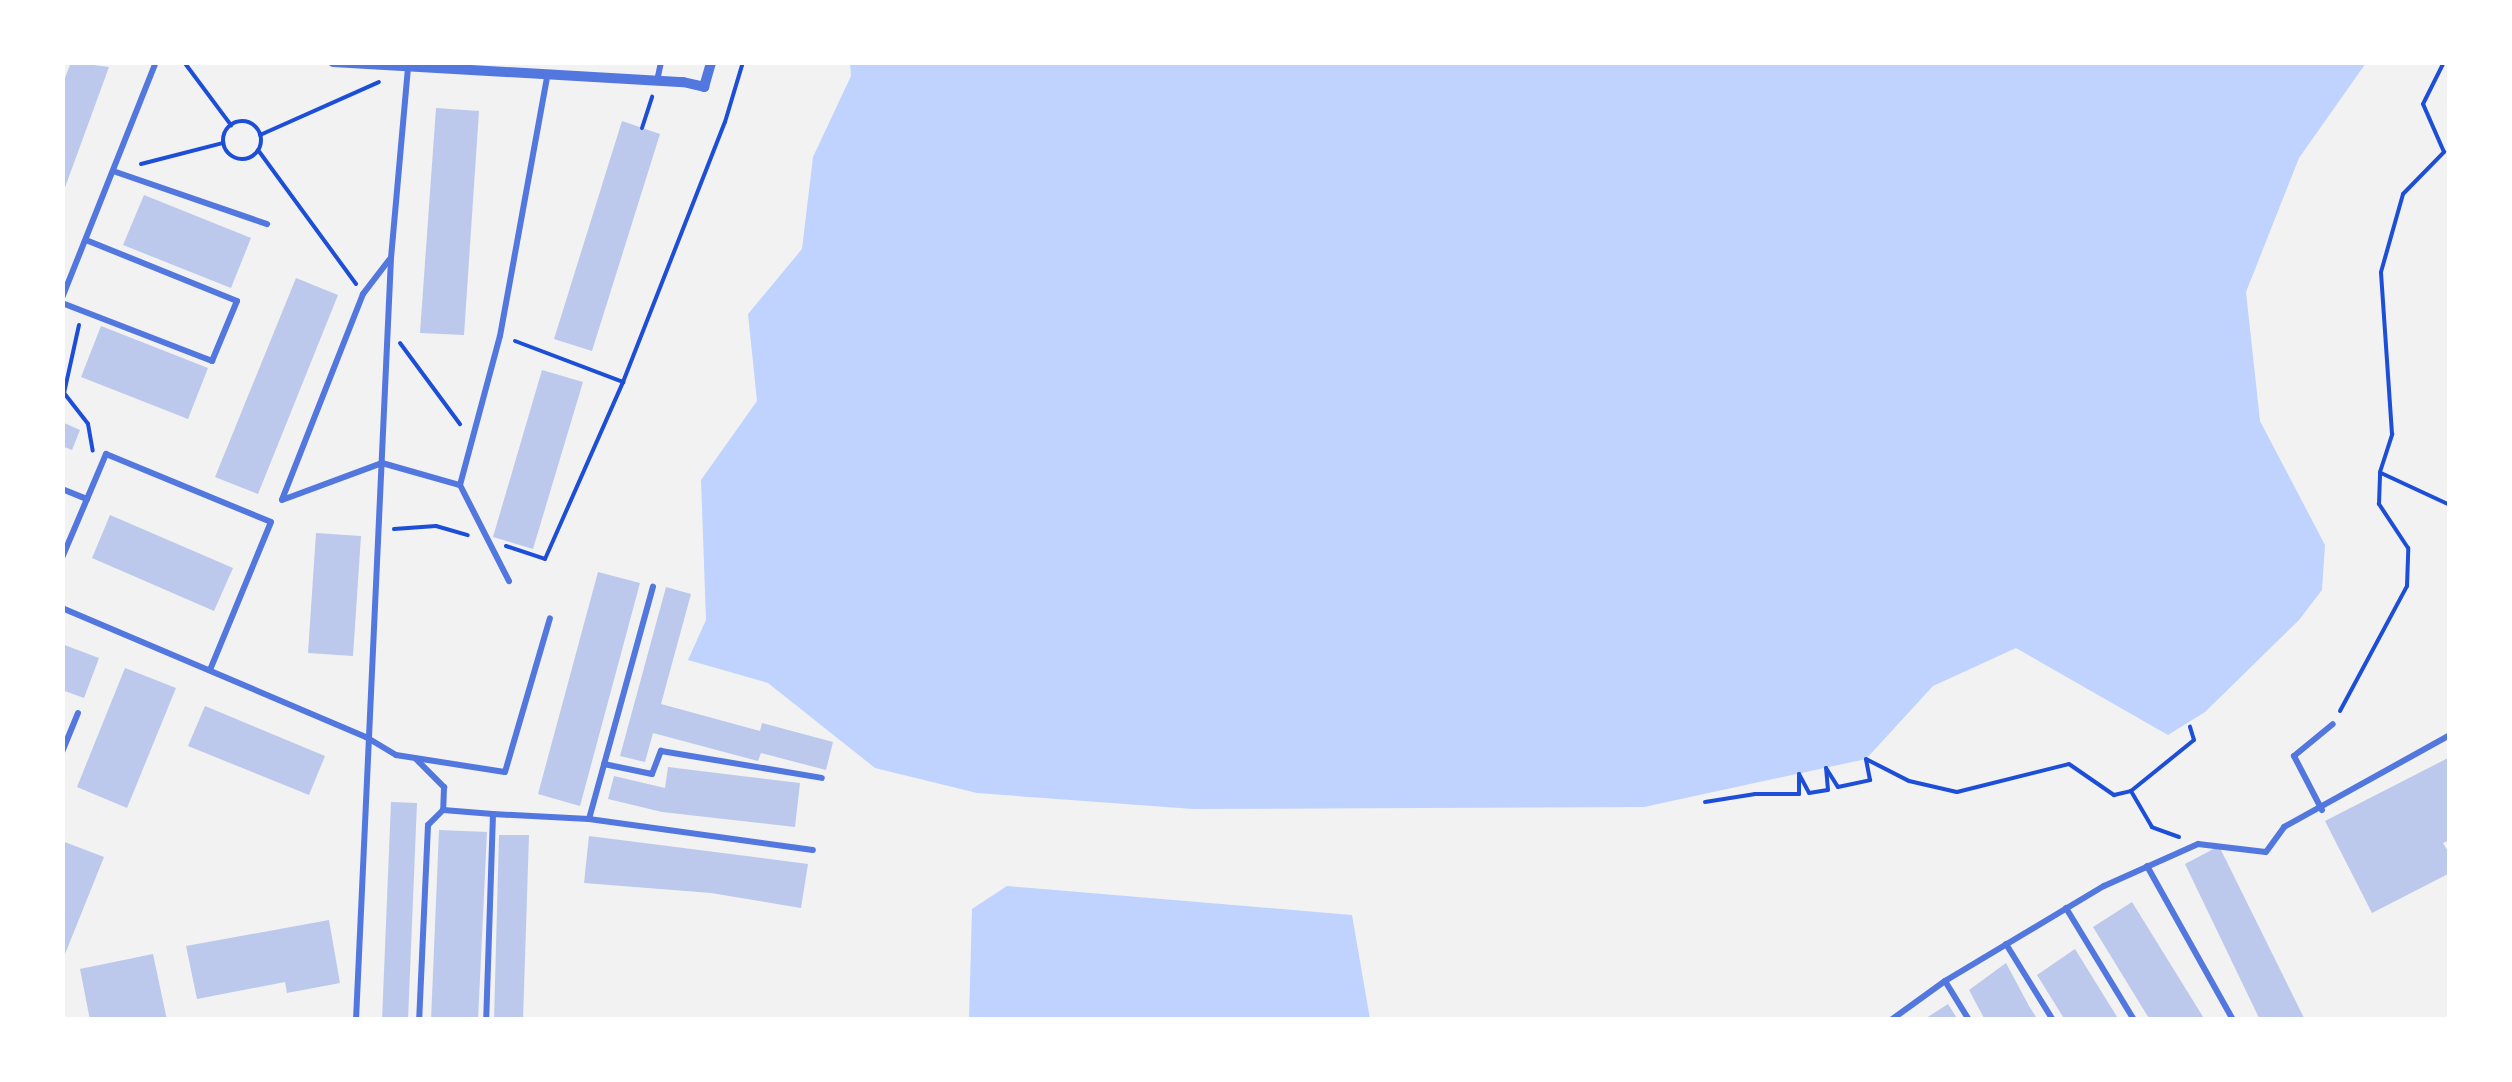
<!DOCTYPE html>
<style>
body{margin:0}
#map{position:relative;width:2512px;height:1082px;overflow:hidden;background:#f2f2f2;font-family:Inter,sans-serif}
div>[style]{position:absolute}
.water>*{inset:0;background:#bfd3fe}
.building>*{inset:0;background:#bdc9ec}
.path>*{height:4px;margin:-2px;padding:0 2px;transform-origin:2px;border-radius:2px;background:#1d4ed8}
.path>.ring{margin:-2px;padding:0;box-sizing:content-box;background:none;border:4px solid #1d4ed8;border-radius:50%}
.service>*{height:6px;margin:-3px;padding:0 3px;transform-origin:3px;border-radius:3px;background:#5277de}
.minor>*{height:10px;margin:-5px;padding:0 5px;transform-origin:5px;border-radius:5px;background:#5277de}
span{translate:-50% -50%;white-space:nowrap;text-align:center;line-height:1.15;-webkit-text-stroke:8px #fff;paint-order:stroke}
.frame{position:absolute;inset:0;border:65px solid #fff;pointer-events:none}
</style>
<div id="map">
<div class="water">
<div style="clip-path:polygon(850px 63px,2366px 63px,2299px 158px,2246px 292px,2260px 421px,2325px 545px,2322px 590px,2299px 620px,2205px 712px,2168px 735px,2016px 648px,1933px 686px,1866px 759px,1644px 807px,1193px 809px,977px 793px,875px 768px,768px 683px,688px 660px,706px 620px,701px 480px,757px 401px,748px 314px,802px 249px,813px 157px,851px 76px)"></div>
<div style="clip-path:polygon(1007px 886px,1352px 915px,1370px 1019px,969px 1019px,972px 909px)"></div>
</div>
<div class="building">
<div style="clip-path:polygon(71px 62px,109px 67px,63px 193px,62px 86px)"></div>
<div style="clip-path:polygon(436px 108px,479px 111px,464px 335px,420px 333px)"></div>
<div style="clip-path:polygon(622px 121px,660px 134px,592px 351px,554px 339px)"></div>
<div style="clip-path:polygon(144px 195px,251px 238px,231px 288px,123px 245px)"></div>
<div style="clip-path:polygon(296px 278px,338px 295px,258px 494px,215px 477px)"></div>
<div style="clip-path:polygon(101px 326px,208px 368px,188px 419px,81px 377px)"></div>
<div style="clip-path:polygon(542px 370px,583px 382px,533px 549px,493px 537px)"></div>
<div style="clip-path:polygon(62px 422px,80px 430px,72px 450px,62px 446px)"></div>
<div style="clip-path:polygon(110px 515px,233px 568px,214px 611px,92px 558px)"></div>
<div style="clip-path:polygon(316px 533px,361px 536px,353px 656px,308px 653px)"></div>
<div style="clip-path:polygon(598px 572px,640px 583px,580px 806px,538px 794px)"></div>
<div style="clip-path:polygon(666px 587px,691px 594px,661px 704px,760px 731px,762px 723px,833px 742px,826px 770px,761px 753px,758px 761px,653px 733px,645px 762px,620px 756px)"></div>
<div style="clip-path:polygon(62px 644px,99px 658px,84px 698px,62px 690px)"></div>
<div style="clip-path:polygon(125px 668px,176px 688px,127px 808px,77px 787px)"></div>
<div style="clip-path:polygon(205px 706px,325px 756px,309px 795px,188px 746px)"></div>
<div style="clip-path:polygon(2450px 757px,2450px 840px,2443px 843px,2450px 855px,2450px 873px,2372px 913px,2325px 821px)"></div>
<div style="clip-path:polygon(668px 767px,800px 783px,795px 827px,662px 812px,608px 799px,614px 776px,665px 788px)"></div>
<div style="clip-path:polygon(391px 802px,417px 803px,408px 1020px,382px 1020px)"></div>
<div style="clip-path:polygon(439px 830px,487px 832px,478px 1020px,431px 1020px)"></div>
<div style="clip-path:polygon(499px 835px,529px 835px,523px 1020px,494px 1020px)"></div>
<div style="clip-path:polygon(589px 836px,808px 864px,801px 908px,711px 893px,584px 883px)"></div>
<div style="clip-path:polygon(62px 841px,104px 857px,63px 959px,62px 959px)"></div>
<div style="clip-path:polygon(2219px 846px,2305px 1020px,2260px 1020px,2185px 864px)"></div>
<div style="clip-path:polygon(2132px 902px,2205px 1020px,2150px 1020px,2093px 927px)"></div>
<div style="clip-path:polygon(329px 920px,340px 983px,287px 993px,285px 982px,197px 999px,186px 946px)"></div>
<div style="clip-path:polygon(2075px 949px,2119px 1020px,2065px 1020px,2037px 975px)"></div>
<div style="clip-path:polygon(153px 954px,167px 1020px,90px 1020px,80px 969px)"></div>
<div style="clip-path:polygon(2006px 963px,2029px 1006px,2038px 1020px,1985px 1020px,1969px 990px)"></div>
<div style="clip-path:polygon(1948px 1004px,1958px 1020px,1923px 1020px)"></div>
</div>
<div class="path">
<div style="left:184px;top:62px;width:79px;rotate:53.3deg"></div>
<div class="ring" style="left:223px;top:121px;width:34px;height:34px"></div>
<div style="left:642px;top:128px;width:33px;rotate:-72deg"></div>
<div style="left:260px;top:135px;width:130px;rotate:-24deg"></div>
<div style="left:258px;top:150px;width:166px;rotate:53.8deg"></div>
<div style="left:141px;top:164px;width:85px;rotate:-14.4deg"></div>
<div style="left:79px;top:325px;width:70px;rotate:102.4deg"></div>
<div style="left:64px;top:393px;width:39px;rotate:52deg"></div>
<div style="left:88px;top:424px;width:27px;rotate:80deg"></div>
<div style="left:515px;top:341px;width:116px;rotate:20.8deg"></div>
<div style="left:400px;top:343px;width:101px;rotate:53.5deg"></div>
<div style="left:2381px;top:473px;width:76px;rotate:24.9deg"></div>
<div style="left:394px;top:529px;width:42px;rotate:-4.1deg"></div>
<div style="left:436px;top:526px;width:33px;rotate:16deg"></div>
<div style="left:506px;top:546px;width:41px;rotate:18.4deg"></div>
<div style="left:545px;top:559px;width:193px;rotate:-66.2deg"></div>
<div style="left:623px;top:382px;width:279px;rotate:-68.6deg"></div>
<div style="left:725px;top:122px;width:63px;rotate:-73.3deg"></div>
<div style="left:2340px;top:711px;width:142px;rotate:-61.8deg"></div>
<div style="left:2407px;top:586px;width:38px;rotate:-88deg"></div>
<div style="left:2408px;top:548px;width:53px;rotate:-123.4deg"></div>
<div style="left:2379px;top:504px;width:32px;rotate:-88deg"></div>
<div style="left:2380px;top:472px;width:40px;rotate:-72deg"></div>
<div style="left:2392px;top:434px;width:162px;rotate:-93.9deg"></div>
<div style="left:2381px;top:272px;width:81px;rotate:-74.2deg"></div>
<div style="left:2403px;top:194px;width:59px;rotate:-45.7deg"></div>
<div style="left:2444px;top:152px;width:52px;rotate:-113.6deg"></div>
<div style="left:2423px;top:104px;width:47px;rotate:-63.4deg"></div>
<div style="left:1705px;top:802px;width:51px;rotate:-9.1deg"></div>
<div style="left:1755px;top:794px;width:44px"></div>
<div style="left:1799px;top:794px;width:20px;rotate:-90deg"></div>
<div style="left:1799px;top:774px;width:21px;rotate:62deg"></div>
<div style="left:1809px;top:793px;width:19px;rotate:-9deg"></div>
<div style="left:1828px;top:790px;width:22px;rotate:-95deg"></div>
<div style="left:1826px;top:768px;width:22px;rotate:58deg"></div>
<div style="left:1838px;top:787px;width:33px;rotate:-12deg"></div>
<div style="left:1870px;top:780px;width:21px;rotate:-101deg"></div>
<div style="left:1866px;top:759px;width:48px;rotate:27.1deg"></div>
<div style="left:1909px;top:781px;width:49px;rotate:12.9deg"></div>
<div style="left:1957px;top:792px;width:115px;rotate:-14deg"></div>
<div style="left:2069px;top:764px;width:55px;rotate:34.6deg"></div>
<div style="left:2114px;top:795px;width:17px;rotate:-13deg"></div>
<div style="left:2179px;top:837px;width:29px;rotate:-160deg"></div>
<div style="left:2152px;top:827px;width:42px;rotate:-120.3deg"></div>
<div style="left:2131px;top:791px;width:81px;rotate:-39deg"></div>
<div style="left:2194px;top:740px;width:14px;rotate:-107deg"></div>
</div>
<div class="service">
<div style="left:657px;top:81px;width:19px;rotate:-78deg"></div>
<div style="left:113px;top:171px;width:163px;rotate:19deg"></div>
<div style="left:389px;top:260px;width:43px;rotate:127.4deg"></div>
<div style="left:363px;top:294px;width:221px;rotate:111.5deg"></div>
<div style="left:282px;top:500px;width:107px;rotate:-20.3deg"></div>
<div style="left:382px;top:463px;width:81px;rotate:15.8deg"></div>
<div style="left:460px;top:485px;width:154px;rotate:-75deg"></div>
<div style="left:500px;top:336px;width:262px;rotate:-79.7deg"></div>
<div style="left:62px;top:298px;width:254px;rotate:-68.3deg"></div>
<div style="left:62px;top:303px;width:161px;rotate:21.1deg"></div>
<div style="left:212px;top:361px;width:65px;rotate:-67.4deg"></div>
<div style="left:237px;top:301px;width:163px;rotate:-158deg"></div>
<div style="left:460px;top:485px;width:108px;rotate:63deg"></div>
<div style="left:62px;top:489px;width:27px;rotate:22deg"></div>
<div style="left:87px;top:499px;width:64px;rotate:113deg"></div>
<div style="left:87px;top:499px;width:49px;rotate:-67.1deg"></div>
<div style="left:106px;top:454px;width:178px;rotate:22.4deg"></div>
<div style="left:271px;top:522px;width:160px;rotate:112.4deg"></div>
<div style="left:62px;top:608px;width:330px;rotate:23deg"></div>
<div style="left:366px;top:737px;width:35px;rotate:31deg"></div>
<div style="left:396px;top:755px;width:110px;rotate:8.9deg"></div>
<div style="left:505px;top:772px;width:160px;rotate:-73.7deg"></div>
<div style="left:62px;top:752px;width:42px;rotate:-67.7deg"></div>
<div style="left:416px;top:759px;width:40px;rotate:45deg"></div>
<div style="left:444px;top:787px;width:23px;rotate:92deg"></div>
<div style="left:443px;top:810px;width:21px;rotate:135deg"></div>
<div style="left:428px;top:825px;width:195px;rotate:92.6deg"></div>
<div style="left:604px;top:764px;width:49px;rotate:11.8deg"></div>
<div style="left:652px;top:774px;width:25px;rotate:-69deg"></div>
<div style="left:661px;top:751px;width:163px;rotate:9.5deg"></div>
<div style="left:443px;top:810px;width:50px;rotate:4.6deg"></div>
<div style="left:493px;top:814px;width:206px;rotate:91.9deg"></div>
<div style="left:2322px;top:810px;width:61px;rotate:-117.4deg"></div>
<div style="left:2294px;top:756px;width:50px;rotate:-39.4deg"></div>
<div style="left:493px;top:814px;width:96px;rotate:3deg"></div>
<div style="left:589px;top:819px;width:226px;rotate:7.9deg"></div>
<div style="left:589px;top:819px;width:241px;rotate:-74.6deg"></div>
<div style="left:2147px;top:866px;width:176px;rotate:60.8deg"></div>
<div style="left:2066px;top:908px;width:131px;rotate:58.7deg"></div>
<div style="left:2006px;top:944px;width:89px;rotate:58.3deg"></div>
<div style="left:1945px;top:981px;width:46px;rotate:58.4deg"></div>
<div style="left:356px;top:1020px;width:763px;rotate:-87.37deg"></div>
<div style="left:391px;top:258px;width:191px;rotate:-84.9deg"></div>
<div style="left:1891px;top:1020px;width:67px;rotate:-35.8deg"></div>
<div style="left:1945px;top:981px;width:185px;rotate:-30.9deg"></div>
<div style="left:2104px;top:886px;width:103px;rotate:-24.1deg"></div>
<div style="left:2198px;top:844px;width:68px;rotate:6.7deg"></div>
<div style="left:2266px;top:852px;width:31px;rotate:-54deg"></div>
<div style="left:2284px;top:827px;width:190px;rotate:-29deg"></div>
</div>
<div class="minor">
<div style="left:333px;top:62px;width:351px;rotate:3.3deg"></div>
<div style="left:683px;top:82px;width:22px;rotate:13deg"></div>
<div style="left:704px;top:87px;width:26px;rotate:-74deg"></div>
</div>
<div class="frame"></div>
</div>
